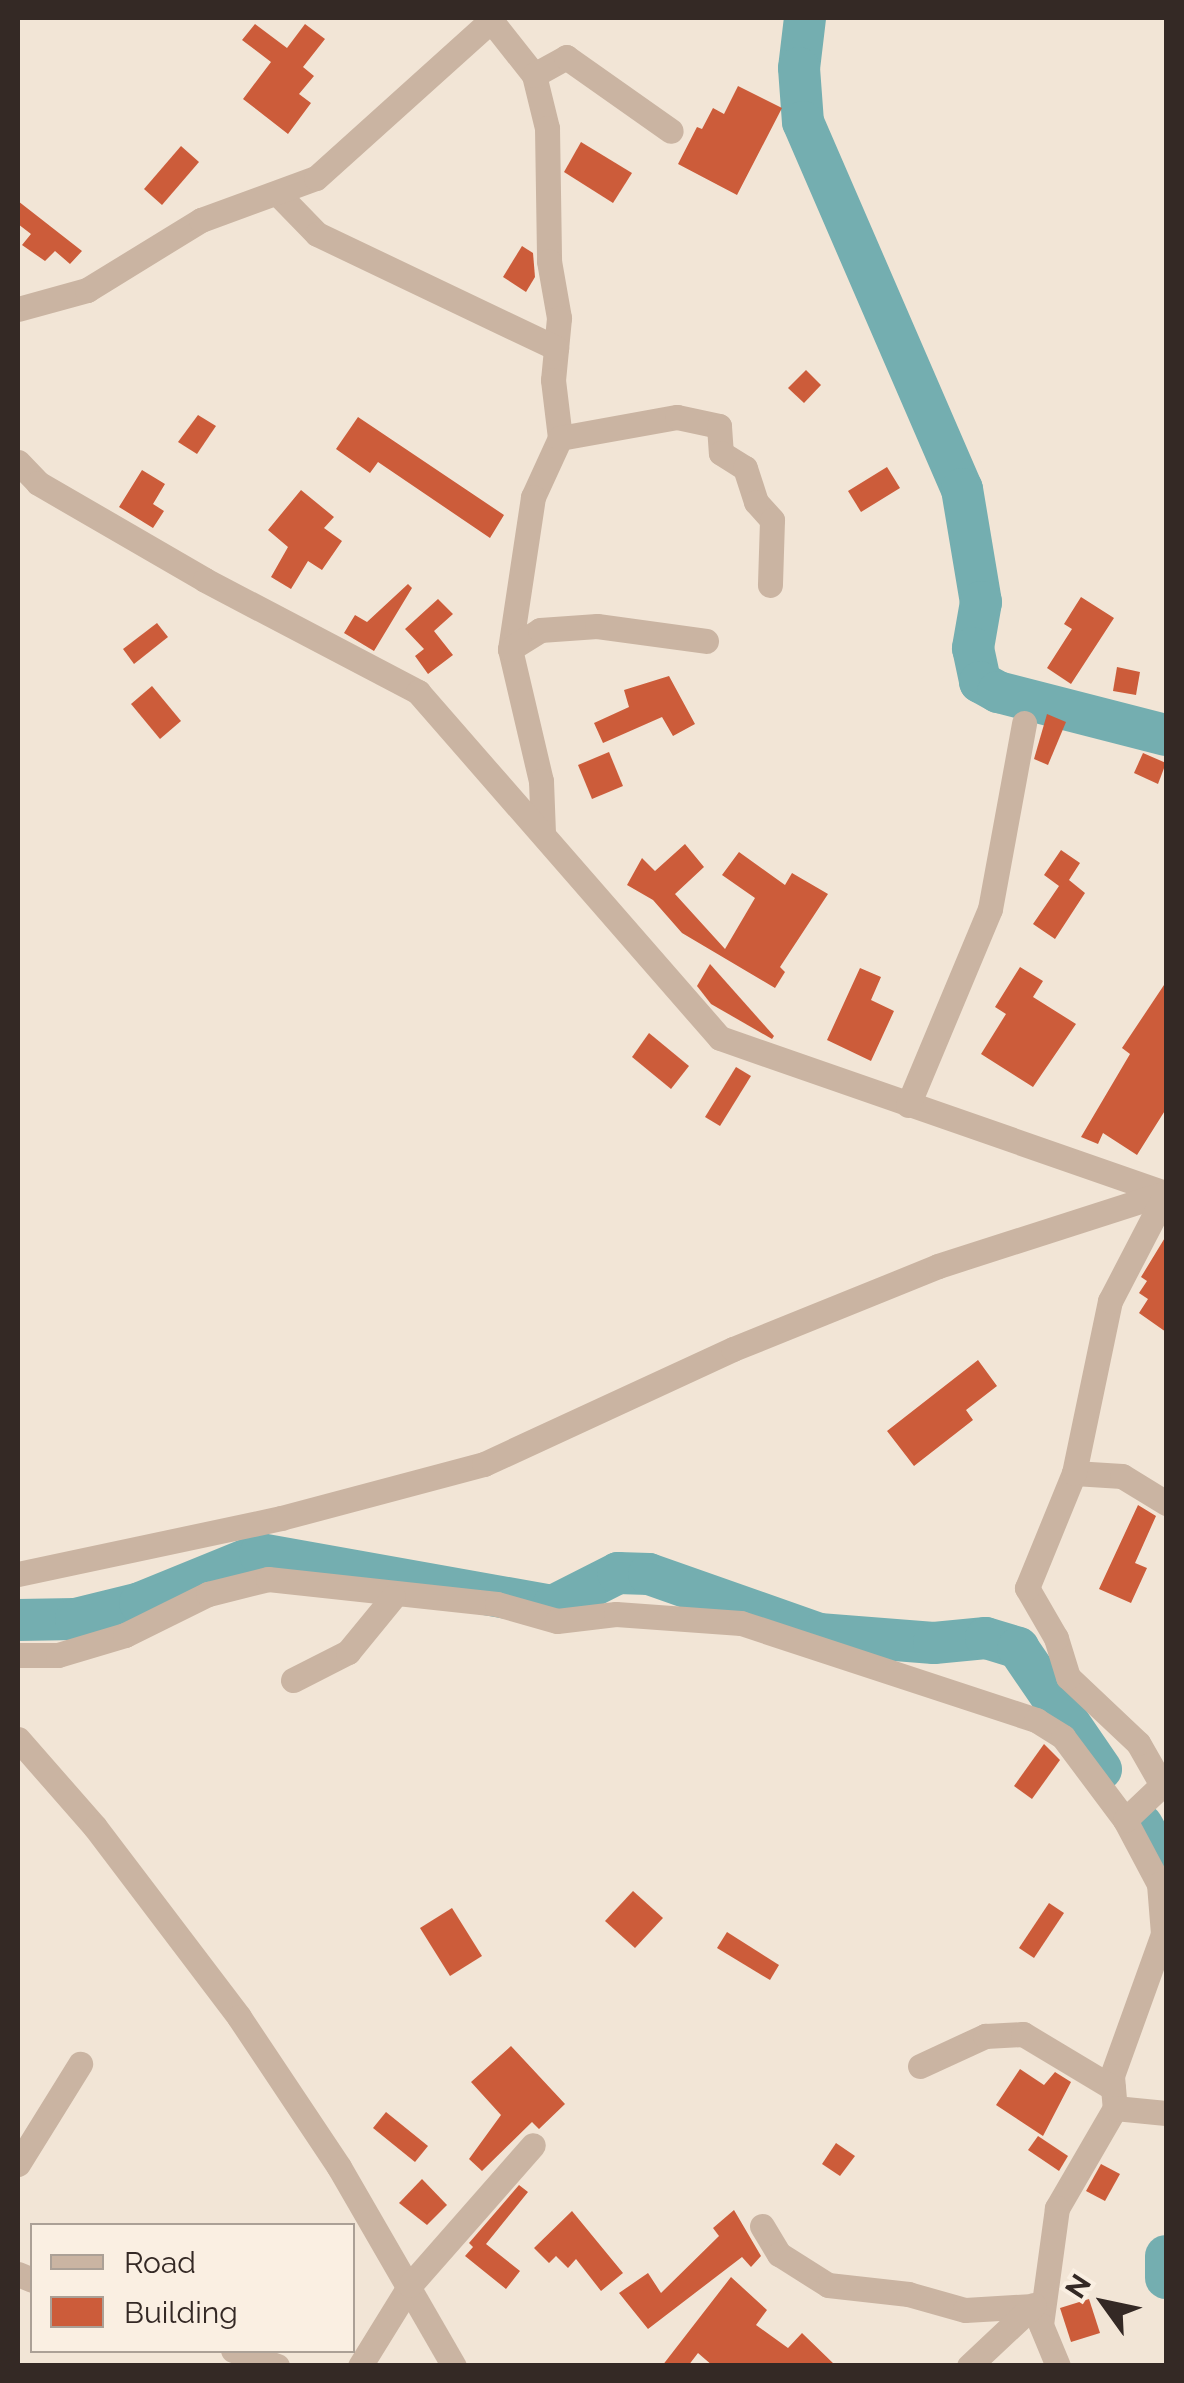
<!DOCTYPE html>
<style>
body{margin:0}
#map{position:relative;width:1184px;height:2383px;overflow:hidden;background:#f2e5d6;font-family:Raleway,sans-serif}
div>[style]{position:absolute}
.river>*{height:42px;margin:-21px;padding:0 21px;transform-origin:21px;border-radius:21px;background:#74aeb0}
.building>*{inset:0;background:#cc5c3a}
.minor>*{height:25px;margin:-12.5px;padding:0 12.5px;transform-origin:12.5px;border-radius:12.5px;background:#cab4a2}
span{translate:-50% -50%;white-space:nowrap;text-align:center;line-height:1.15;-webkit-text-stroke:9px #faefe2;paint-order:stroke}
.frame{position:absolute;inset:0;border:20px solid #342925;pointer-events:none}
.legend{position:absolute;left:30px;top:2223px;width:325px;height:130px;box-sizing:border-box;background:#faefe2;border:2px solid #aba096;margin:0;padding:12px 18px;list-style:none;font-size:30px;color:#342925}
.legend li{display:flex;align-items:center;gap:20px;height:50px}
.legend b{width:50px;border:2px solid #aba096}
.north{position:absolute;left:1054px;top:2253px;width:100px;height:100px;-webkit-text-stroke:8px #faefe2;paint-order:stroke;rotate:303deg;font-size:28px;font-weight:700;line-height:40px;text-align:center;color:#342925}
.north::after{content:'';display:block;margin:auto;width:35px;height:45px;background:#342925;clip-path:polygon(50% 0,100% 100%,50% 72%,0 100%)}
</style>
<div id="map">
<div class="river">
<div style="left:805px;top:18px;width:50px;rotate:96.8deg"></div>
<div style="left:799px;top:68px;width:54px;rotate:85.8deg"></div>
<div style="left:803px;top:122px;width:400px;rotate:66.6deg"></div>
<div style="left:962px;top:489px;width:115px;rotate:80.5deg"></div>
<div style="left:981px;top:602px;width:47px;rotate:99.9deg"></div>
<div style="left:973px;top:648px;width:35px;rotate:78deg"></div>
<div style="left:980px;top:682px;width:21px;rotate:29deg"></div>
<div style="left:998px;top:692px;width:173px;rotate:14.4deg"></div>
<div style="left:18px;top:1620px;width:58px;rotate:-1deg"></div>
<div style="left:76px;top:1619px;width:66px;rotate:-14deg"></div>
<div style="left:140px;top:1603px;width:130px;rotate:-22.2deg"></div>
<div style="left:260px;top:1554px;width:298px;rotate:10.1deg"></div>
<div style="left:553px;top:1606px;width:73px;rotate:-26.9deg"></div>
<div style="left:618px;top:1573px;width:31px;rotate:2deg"></div>
<div style="left:649px;top:1574px;width:180px;rotate:19.4deg"></div>
<div style="left:819px;top:1634px;width:115px;rotate:4.5deg"></div>
<div style="left:934px;top:1643px;width:52px;rotate:-5.5deg"></div>
<div style="left:986px;top:1638px;width:34px;rotate:17deg"></div>
<div style="left:1018px;top:1648px;width:147px;rotate:55.6deg"></div>
<div style="left:1142px;top:1825px;width:49px;rotate:60.8deg"></div>
<div style="left:1166px;top:2256px;width:22px;rotate:90deg"></div>
</div>
<div class="building">
<div style="clip-path:polygon(255px 24px,287px 48px,305px 24px,325px 39px,303px 67px,314px 76px,299px 94px,311px 103px,288px 134px,243px 99px,271px 62px,242px 40px)"></div>
<div style="clip-path:polygon(738px 86px,782px 108px,737px 195px,678px 164px,697px 127px,702px 129px,713px 108px,724px 114px)"></div>
<div style="clip-path:polygon(581px 142px,632px 173px,613px 203px,564px 172px)"></div>
<div style="clip-path:polygon(181px 146px,199px 162px,162px 205px,144px 189px)"></div>
<div style="clip-path:polygon(18px 201px,82px 251px,70px 264px,55px 251px,45px 261px,22px 245px,31px 234px,18px 224px)"></div>
<div style="clip-path:polygon(522px 246px,533px 253px,535px 277px,526px 292px,503px 277px)"></div>
<div style="clip-path:polygon(806px 370px,821px 385px,804px 403px,788px 388px)"></div>
<div style="clip-path:polygon(198px 415px,216px 426px,197px 454px,178px 442px)"></div>
<div style="clip-path:polygon(358px 417px,504px 515px,490px 538px,378px 462px,370px 473px,336px 449px)"></div>
<div style="clip-path:polygon(887px 467px,900px 488px,861px 512px,848px 491px)"></div>
<div style="clip-path:polygon(142px 470px,165px 484px,153px 504px,164px 511px,153px 528px,119px 507px)"></div>
<div style="clip-path:polygon(301px 490px,334px 517px,324px 528px,342px 541px,322px 570px,308px 561px,291px 589px,271px 577px,288px 547px,268px 530px)"></div>
<div style="clip-path:polygon(408px 584px,412px 588px,374px 651px,344px 633px,355px 615px,367px 622px)"></div>
<div style="clip-path:polygon(1081px 597px,1114px 618px,1071px 684px,1047px 668px,1072px 629px,1064px 624px)"></div>
<div style="clip-path:polygon(438px 599px,453px 614px,434px 631px,453px 655px,428px 674px,415px 656px,424px 649px,405px 629px)"></div>
<div style="clip-path:polygon(157px 623px,168px 637px,134px 664px,123px 649px)"></div>
<div style="clip-path:polygon(1117px 667px,1140px 672px,1136px 695px,1113px 691px)"></div>
<div style="clip-path:polygon(669px 676px,695px 724px,673px 736px,662px 717px,603px 743px,594px 723px,629px 707px,624px 690px)"></div>
<div style="clip-path:polygon(152px 686px,181px 721px,160px 739px,131px 704px)"></div>
<div style="clip-path:polygon(1047px 714px,1066px 722px,1048px 765px,1034px 759px)"></div>
<div style="clip-path:polygon(609px 752px,623px 786px,592px 799px,578px 765px)"></div>
<div style="clip-path:polygon(1143px 753px,1166px 763px,1158px 784px,1134px 773px)"></div>
<div style="clip-path:polygon(685px 844px,704px 867px,675px 894px,725px 949px,755px 898px,722px 875px,739px 852px,785px 885px,792px 873px,828px 894px,780px 967px,785px 972px,775px 988px,682px 933px,653px 900px,627px 885px,642px 858px,655px 871px)"></div>
<div style="clip-path:polygon(1061px 850px,1080px 863px,1069px 880px,1085px 893px,1055px 939px,1033px 924px,1059px 886px,1044px 875px)"></div>
<div style="clip-path:polygon(710px 964px,774px 1036px,772px 1039px,711px 1004px,697px 986px)"></div>
<div style="clip-path:polygon(1020px 967px,1043px 981px,1033px 997px,1076px 1024px,1033px 1087px,981px 1054px,1006px 1014px,995px 1007px)"></div>
<div style="clip-path:polygon(860px 968px,881px 977px,871px 1000px,894px 1011px,871px 1061px,827px 1040px)"></div>
<div style="clip-path:polygon(1166px 982px,1166px 1109px,1137px 1155px,1103px 1133px,1098px 1144px,1081px 1137px,1130px 1054px,1122px 1048px)"></div>
<div style="clip-path:polygon(649px 1033px,689px 1066px,671px 1089px,632px 1057px)"></div>
<div style="clip-path:polygon(736px 1067px,751px 1076px,720px 1126px,705px 1117px)"></div>
<div style="clip-path:polygon(1166px 1236px,1166px 1332px,1139px 1313px,1148px 1299px,1139px 1293px,1147px 1281px,1141px 1277px)"></div>
<div style="clip-path:polygon(978px 1360px,997px 1386px,966px 1410px,973px 1420px,914px 1466px,887px 1431px)"></div>
<div style="clip-path:polygon(1138px 1505px,1156px 1516px,1135px 1563px,1147px 1568px,1131px 1603px,1099px 1589px)"></div>
<div style="clip-path:polygon(1044px 1744px,1060px 1760px,1032px 1799px,1014px 1786px)"></div>
<div style="clip-path:polygon(633px 1891px,663px 1918px,635px 1948px,605px 1921px)"></div>
<div style="clip-path:polygon(1049px 1903px,1064px 1913px,1034px 1958px,1019px 1948px)"></div>
<div style="clip-path:polygon(452px 1908px,482px 1956px,450px 1976px,420px 1928px)"></div>
<div style="clip-path:polygon(727px 1932px,779px 1965px,770px 1980px,717px 1948px)"></div>
<div style="clip-path:polygon(511px 2046px,565px 2104px,539px 2129px,532px 2122px,482px 2171px,469px 2159px,501px 2115px,471px 2082px)"></div>
<div style="clip-path:polygon(1020px 2069px,1044px 2085px,1055px 2072px,1071px 2082px,1043px 2136px,996px 2105px)"></div>
<div style="clip-path:polygon(386px 2112px,428px 2146px,415px 2162px,373px 2128px)"></div>
<div style="clip-path:polygon(1038px 2136px,1068px 2156px,1059px 2171px,1028px 2150px)"></div>
<div style="clip-path:polygon(836px 2143px,855px 2156px,840px 2176px,822px 2164px)"></div>
<div style="clip-path:polygon(1101px 2164px,1120px 2174px,1105px 2201px,1086px 2191px)"></div>
<div style="clip-path:polygon(422px 2179px,447px 2205px,427px 2225px,399px 2203px)"></div>
<div style="clip-path:polygon(519px 2185px,528px 2192px,486px 2244px,520px 2271px,506px 2289px,465px 2256px,473px 2247px,469px 2243px)"></div>
<div style="clip-path:polygon(734px 2210px,761px 2256px,751px 2267px,742px 2257px,648px 2329px,619px 2293px,648px 2273px,661px 2293px,719px 2236px,713px 2228px)"></div>
<div style="clip-path:polygon(572px 2211px,623px 2273px,601px 2291px,576px 2259px,568px 2268px,556px 2256px,549px 2263px,534px 2248px)"></div>
<div style="clip-path:polygon(731px 2277px,767px 2310px,756px 2325px,788px 2348px,802px 2333px,836px 2366px,713px 2366px,698px 2353px,688px 2366px,662px 2366px)"></div>
<div style="clip-path:polygon(1089px 2299px,1100px 2333px,1071px 2342px,1060px 2308px)"></div>
</div>
<div class="minor">
<div style="left:489px;top:18px;width:73px;rotate:51.7deg"></div>
<div style="left:534px;top:75px;width:55px;rotate:76.2deg"></div>
<div style="left:547px;top:128px;width:133px;rotate:89.1deg"></div>
<div style="left:549px;top:261px;width:58px;rotate:80deg"></div>
<div style="left:559px;top:318px;width:62px;rotate:95.5deg"></div>
<div style="left:553px;top:380px;width:58px;rotate:83.1deg"></div>
<div style="left:560px;top:438px;width:65px;rotate:114.6deg"></div>
<div style="left:533px;top:497px;width:154px;rotate:98.6deg"></div>
<div style="left:510px;top:649px;width:136px;rotate:76.8deg"></div>
<div style="left:541px;top:781px;width:53px;rotate:87.8deg"></div>
<div style="left:534px;top:75px;width:37px;rotate:-29deg"></div>
<div style="left:566px;top:57px;width:128px;rotate:35.2deg"></div>
<div style="left:279px;top:195px;width:54px;rotate:45.7deg"></div>
<div style="left:317px;top:234px;width:265px;rotate:25.5deg"></div>
<div style="left:18px;top:309px;width:72px;rotate:-15.4deg"></div>
<div style="left:87px;top:290px;width:134px;rotate:-31.6deg"></div>
<div style="left:201px;top:220px;width:122px;rotate:-20.1deg"></div>
<div style="left:316px;top:178px;width:233px;rotate:-42deg"></div>
<div style="left:560px;top:438px;width:119px;rotate:-10.2deg"></div>
<div style="left:677px;top:417px;width:43px;rotate:12.1deg"></div>
<div style="left:719px;top:426px;width:27px;rotate:86deg"></div>
<div style="left:721px;top:453px;width:28px;rotate:32deg"></div>
<div style="left:745px;top:468px;width:36px;rotate:72deg"></div>
<div style="left:756px;top:502px;width:24px;rotate:48deg"></div>
<div style="left:772px;top:520px;width:65px;rotate:91.8deg"></div>
<div style="left:18px;top:462px;width:29px;rotate:46deg"></div>
<div style="left:38px;top:483px;width:193px;rotate:30.1deg"></div>
<div style="left:205px;top:580px;width:241px;rotate:27.7deg"></div>
<div style="left:418px;top:692px;width:459px;rotate:48.9deg"></div>
<div style="left:720px;top:1038px;width:472px;rotate:19.2deg"></div>
<div style="left:510px;top:649px;width:36px;rotate:-32deg"></div>
<div style="left:540px;top:630px;width:57px;rotate:-4deg"></div>
<div style="left:597px;top:626px;width:110px;rotate:7.8deg"></div>
<div style="left:908px;top:1105px;width:212px;rotate:-67.3deg"></div>
<div style="left:990px;top:909px;width:189px;rotate:-79.6deg"></div>
<div style="left:1074px;top:1473px;width:48px;rotate:3.6deg"></div>
<div style="left:1122px;top:1476px;width:52px;rotate:31.5deg"></div>
<div style="left:18px;top:1574px;width:269px;rotate:-12deg"></div>
<div style="left:281px;top:1518px;width:210px;rotate:-14.9deg"></div>
<div style="left:484px;top:1464px;width:274px;rotate:-24.8deg"></div>
<div style="left:733px;top:1349px;width:221px;rotate:-22deg"></div>
<div style="left:938px;top:1266px;width:239px;rotate:-17.8deg"></div>
<div style="left:18px;top:1655px;width:40px"></div>
<div style="left:58px;top:1655px;width:70px;rotate:-16.6deg"></div>
<div style="left:125px;top:1635px;width:93px;rotate:-26.3deg"></div>
<div style="left:208px;top:1594px;width:62px;rotate:-14deg"></div>
<div style="left:268px;top:1579px;width:230px;rotate:6.2deg"></div>
<div style="left:497px;top:1604px;width:62px;rotate:15.8deg"></div>
<div style="left:557px;top:1621px;width:59px;rotate:-6.8deg"></div>
<div style="left:616px;top:1614px;width:125px;rotate:4.1deg"></div>
<div style="left:741px;top:1623px;width:311px;rotate:18.2deg"></div>
<div style="left:1036px;top:1720px;width:32px;rotate:32deg"></div>
<div style="left:1063px;top:1737px;width:104px;rotate:53.2deg"></div>
<div style="left:1125px;top:1820px;width:72px;rotate:62deg"></div>
<div style="left:1159px;top:1884px;width:50px;rotate:85.4deg"></div>
<div style="left:1163px;top:1934px;width:151px;rotate:109.8deg"></div>
<div style="left:1112px;top:2076px;width:32px;rotate:85deg"></div>
<div style="left:1115px;top:2108px;width:116px;rotate:120.1deg"></div>
<div style="left:1057px;top:2208px;width:118px;rotate:97.8deg"></div>
<div style="left:1041px;top:2325px;width:44px;rotate:67.5deg"></div>
<div style="left:293px;top:1680px;width:62px;rotate:-27deg"></div>
<div style="left:348px;top:1652px;width:71px;rotate:-50.7deg"></div>
<div style="left:18px;top:1739px;width:117px;rotate:48.8deg"></div>
<div style="left:95px;top:1827px;width:238px;rotate:52.8deg"></div>
<div style="left:239px;top:2017px;width:180px;rotate:56.3deg"></div>
<div style="left:339px;top:2167px;width:230px;rotate:60deg"></div>
<div style="left:1125px;top:1820px;width:51px;rotate:-43.4deg"></div>
<div style="left:1162px;top:1785px;width:48px;rotate:-119.7deg"></div>
<div style="left:1138px;top:1743px;width:96px;rotate:-136.7deg"></div>
<div style="left:1068px;top:1677px;width:41px;rotate:-107.1deg"></div>
<div style="left:1056px;top:1638px;width:58px;rotate:-120.1deg"></div>
<div style="left:1027px;top:1588px;width:124px;rotate:-67.8deg"></div>
<div style="left:1074px;top:1473px;width:176px;rotate:-78.2deg"></div>
<div style="left:1110px;top:1301px;width:122px;rotate:-62.6deg"></div>
<div style="left:920px;top:2066px;width:72px;rotate:-24.8deg"></div>
<div style="left:985px;top:2036px;width:38px;rotate:-3deg"></div>
<div style="left:1023px;top:2034px;width:105px;rotate:31deg"></div>
<div style="left:1115px;top:2108px;width:51px;rotate:5.6deg"></div>
<div style="left:18px;top:2164px;width:118px;rotate:-58.2deg"></div>
<div style="left:762px;top:2226px;width:33px;rotate:59deg"></div>
<div style="left:779px;top:2254px;width:58px;rotate:32.3deg"></div>
<div style="left:828px;top:2285px;width:81px;rotate:6.4deg"></div>
<div style="left:908px;top:2294px;width:59px;rotate:15.7deg"></div>
<div style="left:965px;top:2310px;width:68px;rotate:-3.4deg"></div>
<div style="left:18px;top:2274px;width:15px;rotate:23deg"></div>
<div style="left:233px;top:2350px;width:47px;rotate:20deg"></div>
<div style="left:360px;top:2366px;width:95px;rotate:-58.3deg"></div>
<div style="left:410px;top:2285px;width:186px;rotate:-48.7deg"></div>
<div style="left:969px;top:2366px;width:89px;rotate:-43.2deg"></div>
</div>
<div class="frame"></div>
<ul class="legend">
<li><b style="height:12px;background:#cab4a2"></b>Road</li>
<li><b style="height:28px;background:#cc5c3a"></b>Building</li>
</ul>
<div class="north">N</div>
</div>
